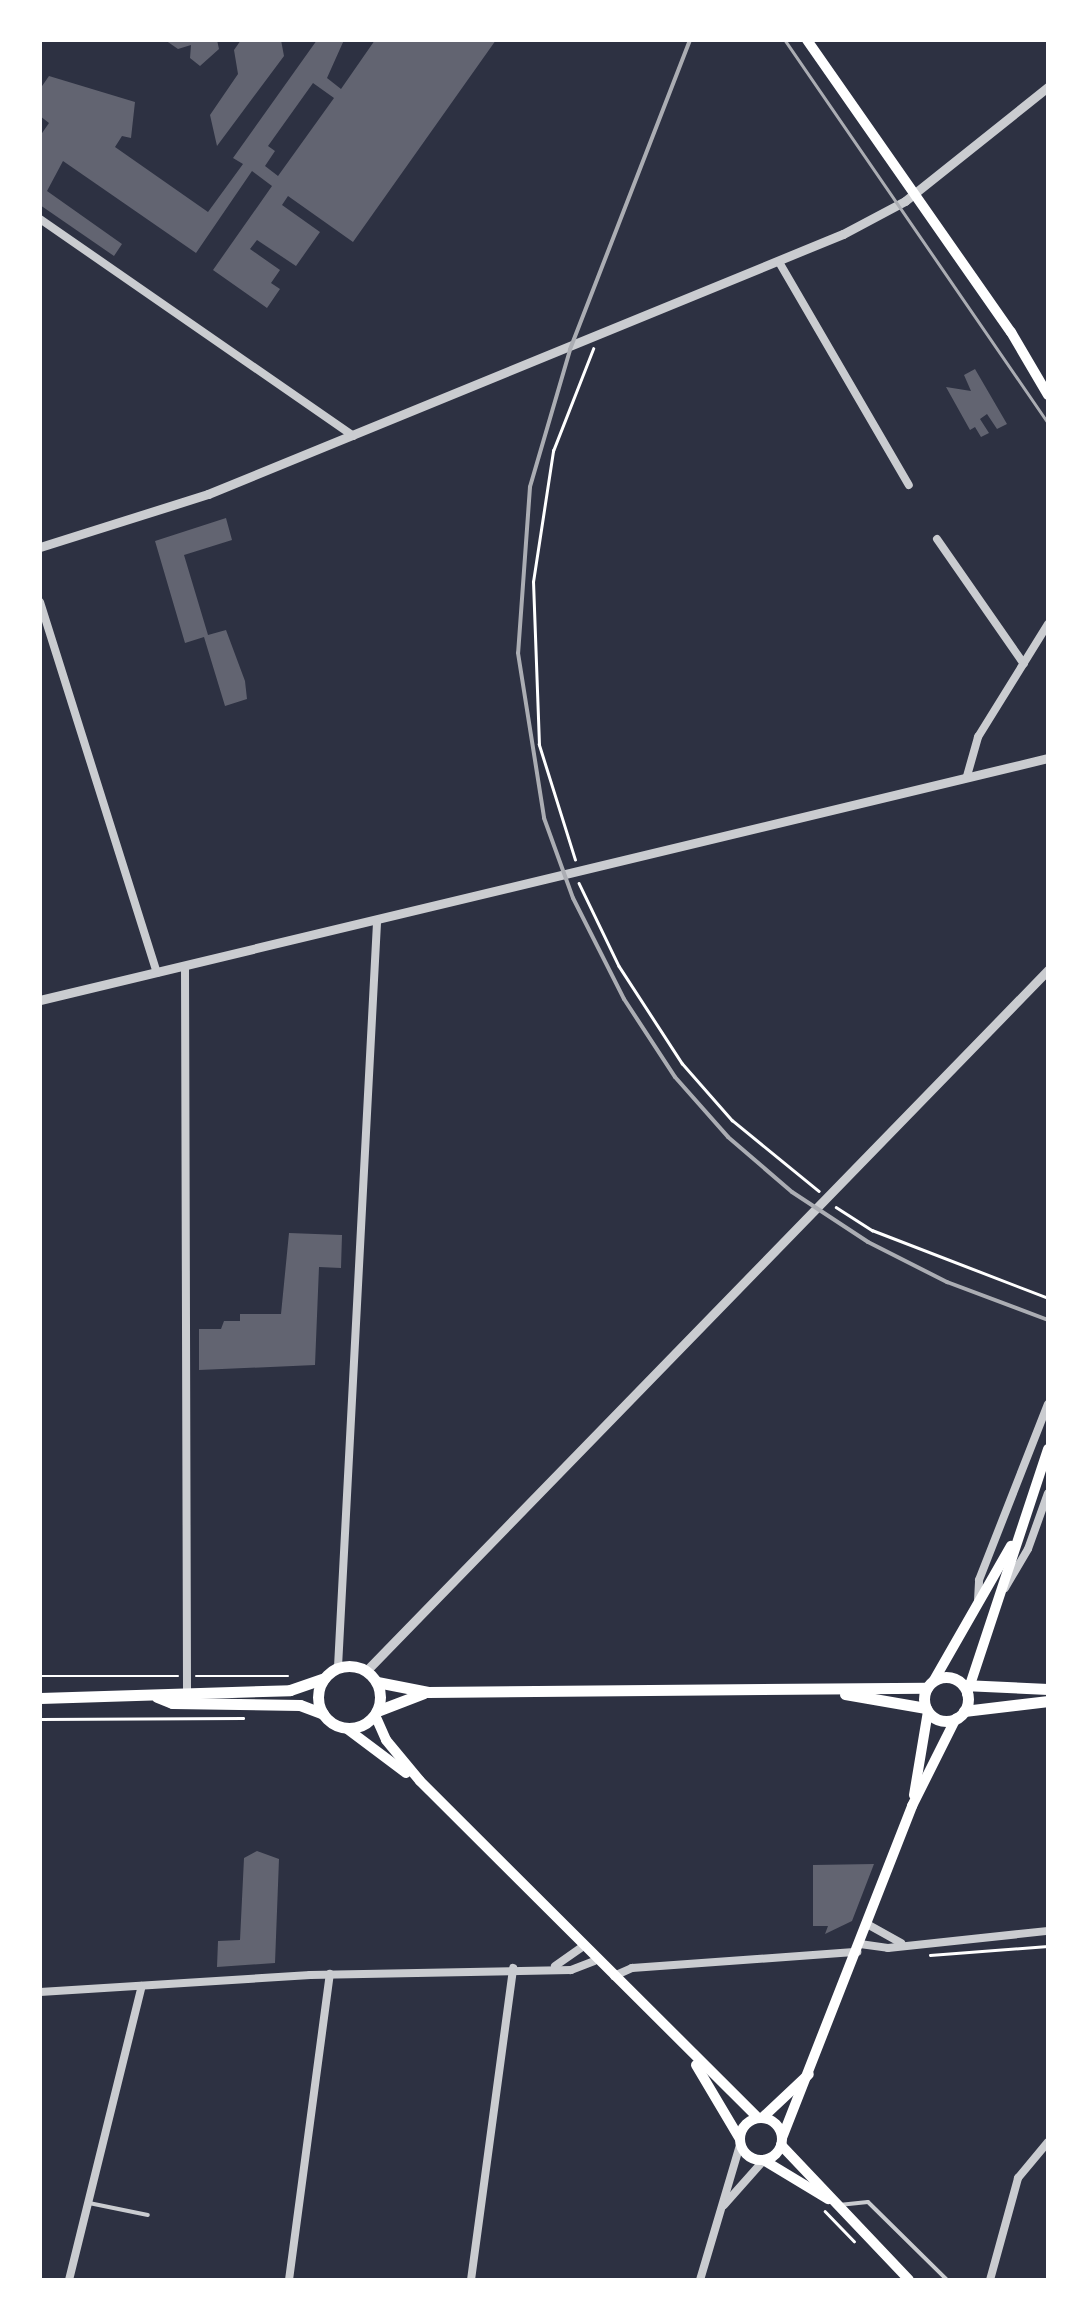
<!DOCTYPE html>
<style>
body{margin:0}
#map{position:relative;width:1088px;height:2320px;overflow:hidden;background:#2d3142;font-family:"Times New Roman",serif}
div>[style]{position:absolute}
.building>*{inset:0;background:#626471}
.path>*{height:2.5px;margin:-1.25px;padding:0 1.25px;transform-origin:1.25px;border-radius:1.25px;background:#fff}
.service>*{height:4px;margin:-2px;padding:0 2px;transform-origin:2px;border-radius:2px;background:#caccd0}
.minor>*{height:8px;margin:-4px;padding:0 4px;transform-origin:4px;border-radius:4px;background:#caccd0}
.tertiary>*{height:9px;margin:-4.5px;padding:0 4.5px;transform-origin:4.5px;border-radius:4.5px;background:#caccd0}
.secondary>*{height:10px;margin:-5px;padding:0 5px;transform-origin:5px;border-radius:5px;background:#fff}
.secondary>.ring{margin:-5px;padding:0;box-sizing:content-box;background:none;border:10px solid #fff;border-radius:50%}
.primary>*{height:11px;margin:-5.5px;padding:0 5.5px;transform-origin:5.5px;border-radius:5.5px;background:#fff}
.primary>.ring{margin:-5.5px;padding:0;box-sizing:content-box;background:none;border:11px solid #fff;border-radius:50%}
.tram>*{height:2.5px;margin:-1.25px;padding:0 1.25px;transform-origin:1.25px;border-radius:1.25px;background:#abadb3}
.rail>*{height:4px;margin:-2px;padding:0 2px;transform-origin:2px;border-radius:2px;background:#abadb3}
span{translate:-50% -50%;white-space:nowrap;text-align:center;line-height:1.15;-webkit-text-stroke:9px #fff;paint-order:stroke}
.frame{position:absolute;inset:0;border:42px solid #fff;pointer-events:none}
</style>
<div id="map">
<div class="building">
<div style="clip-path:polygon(165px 40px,217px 40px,219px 49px,200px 66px,190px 58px,191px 45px,178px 49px)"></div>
<div style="clip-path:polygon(241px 40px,281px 40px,284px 56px,217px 146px,210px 115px,238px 74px,234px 50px)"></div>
<div style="clip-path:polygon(evenodd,317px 40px,344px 40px,327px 78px,341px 89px,375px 40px,496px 40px,353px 242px,288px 196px,282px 205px,320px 232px,296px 266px,257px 240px,250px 249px,280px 270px,271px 283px,280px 289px,267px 308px,213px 270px,272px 186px,252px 171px,196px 253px,63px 161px,47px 191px,122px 244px,114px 256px,40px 205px,40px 136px,49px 123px,40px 116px,40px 89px,49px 76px,135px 102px,131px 138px,122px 136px,115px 147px,208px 212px,243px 164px,233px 158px,317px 40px,313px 83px,334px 98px,278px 176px,265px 166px,275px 151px,268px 146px,313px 83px)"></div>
<div style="clip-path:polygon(975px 369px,1007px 424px,997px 429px,987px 414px,980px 419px,989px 433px,981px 437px,975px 427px,970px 430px,946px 387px,971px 391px,964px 375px)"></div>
<div style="clip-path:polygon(226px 518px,232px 540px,184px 555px,208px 635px,226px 630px,245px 681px,247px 699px,225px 706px,204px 637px,185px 643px,155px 541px)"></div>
<div style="clip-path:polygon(289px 1233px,342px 1235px,341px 1268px,319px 1267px,315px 1365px,199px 1370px,199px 1329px,221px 1329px,224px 1321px,240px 1321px,240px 1314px,281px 1314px)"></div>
<div style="clip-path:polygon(257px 1851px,279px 1859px,275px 1963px,217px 1967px,218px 1941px,240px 1940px,244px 1858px)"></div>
<div style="clip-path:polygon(874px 1864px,852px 1921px,825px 1934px,828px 1926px,813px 1926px,813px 1865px)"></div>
</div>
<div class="path">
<div style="left:575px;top:860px;width:121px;rotate:-107.4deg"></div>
<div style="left:539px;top:745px;width:163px;rotate:-92.1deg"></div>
<div style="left:533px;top:582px;width:133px;rotate:-81.3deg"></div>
<div style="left:553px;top:451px;width:110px;rotate:-68.6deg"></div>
<div style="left:579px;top:883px;width:92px;rotate:64.3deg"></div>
<div style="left:619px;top:966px;width:116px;rotate:57deg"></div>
<div style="left:682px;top:1063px;width:76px;rotate:48.7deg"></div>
<div style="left:732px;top:1120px;width:112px;rotate:39.2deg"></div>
<div style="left:836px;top:1207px;width:43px;rotate:32.6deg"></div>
<div style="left:872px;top:1230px;width:189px;rotate:21.1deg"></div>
<div style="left:40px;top:1676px;width:138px"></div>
<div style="left:196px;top:1676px;width:92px"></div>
<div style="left:40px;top:1719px;width:203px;rotate:-0.3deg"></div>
<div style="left:930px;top:1955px;width:118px;rotate:-4.4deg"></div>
<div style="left:825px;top:2211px;width:42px;rotate:46deg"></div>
</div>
<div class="service">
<div style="left:89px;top:2203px;width:60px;rotate:11.5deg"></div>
<div style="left:839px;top:2205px;width:29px;rotate:-6deg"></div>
<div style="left:868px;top:2202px;width:111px;rotate:44.6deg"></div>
</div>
<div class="minor">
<div style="left:40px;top:219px;width:381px;rotate:34.7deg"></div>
<div style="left:779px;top:262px;width:258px;rotate:59.8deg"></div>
<div style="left:937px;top:539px;width:152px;rotate:55.2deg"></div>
<div style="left:40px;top:602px;width:389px;rotate:72.5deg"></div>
<div style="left:967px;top:776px;width:41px;rotate:-74.2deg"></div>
<div style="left:978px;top:737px;width:133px;rotate:-58.2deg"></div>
<div style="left:185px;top:967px;width:724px;rotate:89.84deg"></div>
<div style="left:1005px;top:1588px;width:45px;rotate:-59.5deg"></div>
<div style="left:1028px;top:1549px;width:59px;rotate:-70.3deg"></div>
<div style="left:978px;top:1601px;width:21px;rotate:-87deg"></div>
<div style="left:979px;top:1580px;width:189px;rotate:-68.6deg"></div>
<div style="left:338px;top:1667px;width:746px;rotate:-87deg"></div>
<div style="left:867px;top:1924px;width:39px;rotate:29deg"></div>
<div style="left:860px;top:1944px;width:28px;rotate:8deg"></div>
<div style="left:888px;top:1948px;width:161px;rotate:-6.1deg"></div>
<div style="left:555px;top:1966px;width:32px;rotate:-35deg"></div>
<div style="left:614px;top:1976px;width:20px;rotate:-24deg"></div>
<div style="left:632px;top:1968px;width:226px;rotate:-4.1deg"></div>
<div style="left:40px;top:1992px;width:271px;rotate:-3.6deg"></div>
<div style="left:310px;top:1975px;width:261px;rotate:-1.1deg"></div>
<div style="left:571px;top:1970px;width:25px;rotate:-21deg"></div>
<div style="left:724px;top:2205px;width:59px;rotate:-48.4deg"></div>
<div style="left:69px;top:2280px;width:303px;rotate:-76.1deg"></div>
<div style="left:289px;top:2280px;width:309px;rotate:-82.4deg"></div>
<div style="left:471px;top:2280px;width:315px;rotate:-82.3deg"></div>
<div style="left:700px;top:2280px;width:141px;rotate:-73.5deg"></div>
<div style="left:990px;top:2280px;width:106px;rotate:-74.6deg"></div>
<div style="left:1018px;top:2178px;width:47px;rotate:-50.2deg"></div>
</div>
<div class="tertiary">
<div style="left:40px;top:547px;width:176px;rotate:-17.5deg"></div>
<div style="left:208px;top:494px;width:686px;rotate:-22.27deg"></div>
<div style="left:843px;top:234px;width:70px;rotate:-28deg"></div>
<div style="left:905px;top:201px;width:183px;rotate:-38.6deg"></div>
<div style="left:40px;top:1000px;width:1037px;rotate:-13.5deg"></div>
<div style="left:367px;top:1670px;width:977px;rotate:-45.79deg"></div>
</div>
<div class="secondary">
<div style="left:807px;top:40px;width:356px;rotate:55.1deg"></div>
<div style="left:1011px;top:332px;width:73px;rotate:59.6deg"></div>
<div style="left:933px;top:1682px;width:157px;rotate:-60.2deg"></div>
<div style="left:967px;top:1694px;width:258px;rotate:-71.7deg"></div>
<div style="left:375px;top:1715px;width:27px;rotate:66deg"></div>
<div style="left:386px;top:1740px;width:53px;rotate:50.3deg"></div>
<div style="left:420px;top:1781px;width:477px;rotate:44.9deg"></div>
<div style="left:346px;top:1728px;width:75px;rotate:36.9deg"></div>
<div style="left:914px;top:1795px;width:85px;rotate:-80.5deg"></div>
<div style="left:696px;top:2065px;width:86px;rotate:59.3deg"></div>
<div class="ring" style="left:740px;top:2118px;width:32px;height:32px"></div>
<div style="left:762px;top:2118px;width:64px;rotate:-43.1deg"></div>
<div style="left:782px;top:2138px;width:357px;rotate:-68.6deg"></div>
<div style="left:912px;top:1806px;width:98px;rotate:-63.4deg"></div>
<div style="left:781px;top:2145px;width:186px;rotate:46.5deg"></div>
<div style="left:765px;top:2161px;width:74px;rotate:31.1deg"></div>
</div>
<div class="primary">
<div class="ring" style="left:318px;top:1666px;width:51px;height:51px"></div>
<div class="ring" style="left:924px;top:1677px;width:33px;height:33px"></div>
<div style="left:377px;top:1682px;width:52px;rotate:11.1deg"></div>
<div style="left:428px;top:1692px;width:499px;rotate:-0.5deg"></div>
<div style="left:963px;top:1685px;width:85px;rotate:2.7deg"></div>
<div style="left:845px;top:1694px;width:82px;rotate:9.8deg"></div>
<div style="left:157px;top:1697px;width:16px;rotate:22deg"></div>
<div style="left:172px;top:1703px;width:128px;rotate:0.9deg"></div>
<div style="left:300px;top:1705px;width:25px;rotate:21deg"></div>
<div style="left:40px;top:1698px;width:250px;rotate:-1.8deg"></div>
<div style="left:290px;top:1690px;width:36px;rotate:-19deg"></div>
<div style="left:377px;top:1711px;width:50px;rotate:-21deg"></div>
<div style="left:964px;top:1711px;width:85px;rotate:-6.8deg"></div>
</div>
<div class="tram">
<div style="left:785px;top:40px;width:465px;rotate:55.5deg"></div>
</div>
<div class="rail">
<div style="left:690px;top:40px;width:332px;rotate:111.2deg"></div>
<div style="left:570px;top:350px;width:143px;rotate:106.3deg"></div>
<div style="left:530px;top:487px;width:166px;rotate:94.1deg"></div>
<div style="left:518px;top:653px;width:167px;rotate:81deg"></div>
<div style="left:544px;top:818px;width:85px;rotate:70.1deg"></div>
<div style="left:573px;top:898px;width:113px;rotate:63.2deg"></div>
<div style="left:624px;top:999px;width:93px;rotate:56.8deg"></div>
<div style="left:675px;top:1077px;width:80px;rotate:48.5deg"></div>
<div style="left:728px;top:1137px;width:84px;rotate:40.7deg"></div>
<div style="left:792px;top:1192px;width:91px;rotate:33.3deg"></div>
<div style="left:868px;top:1242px;width:89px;rotate:26.9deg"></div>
<div style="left:947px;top:1282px;width:108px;rotate:20.6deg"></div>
</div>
<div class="frame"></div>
</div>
